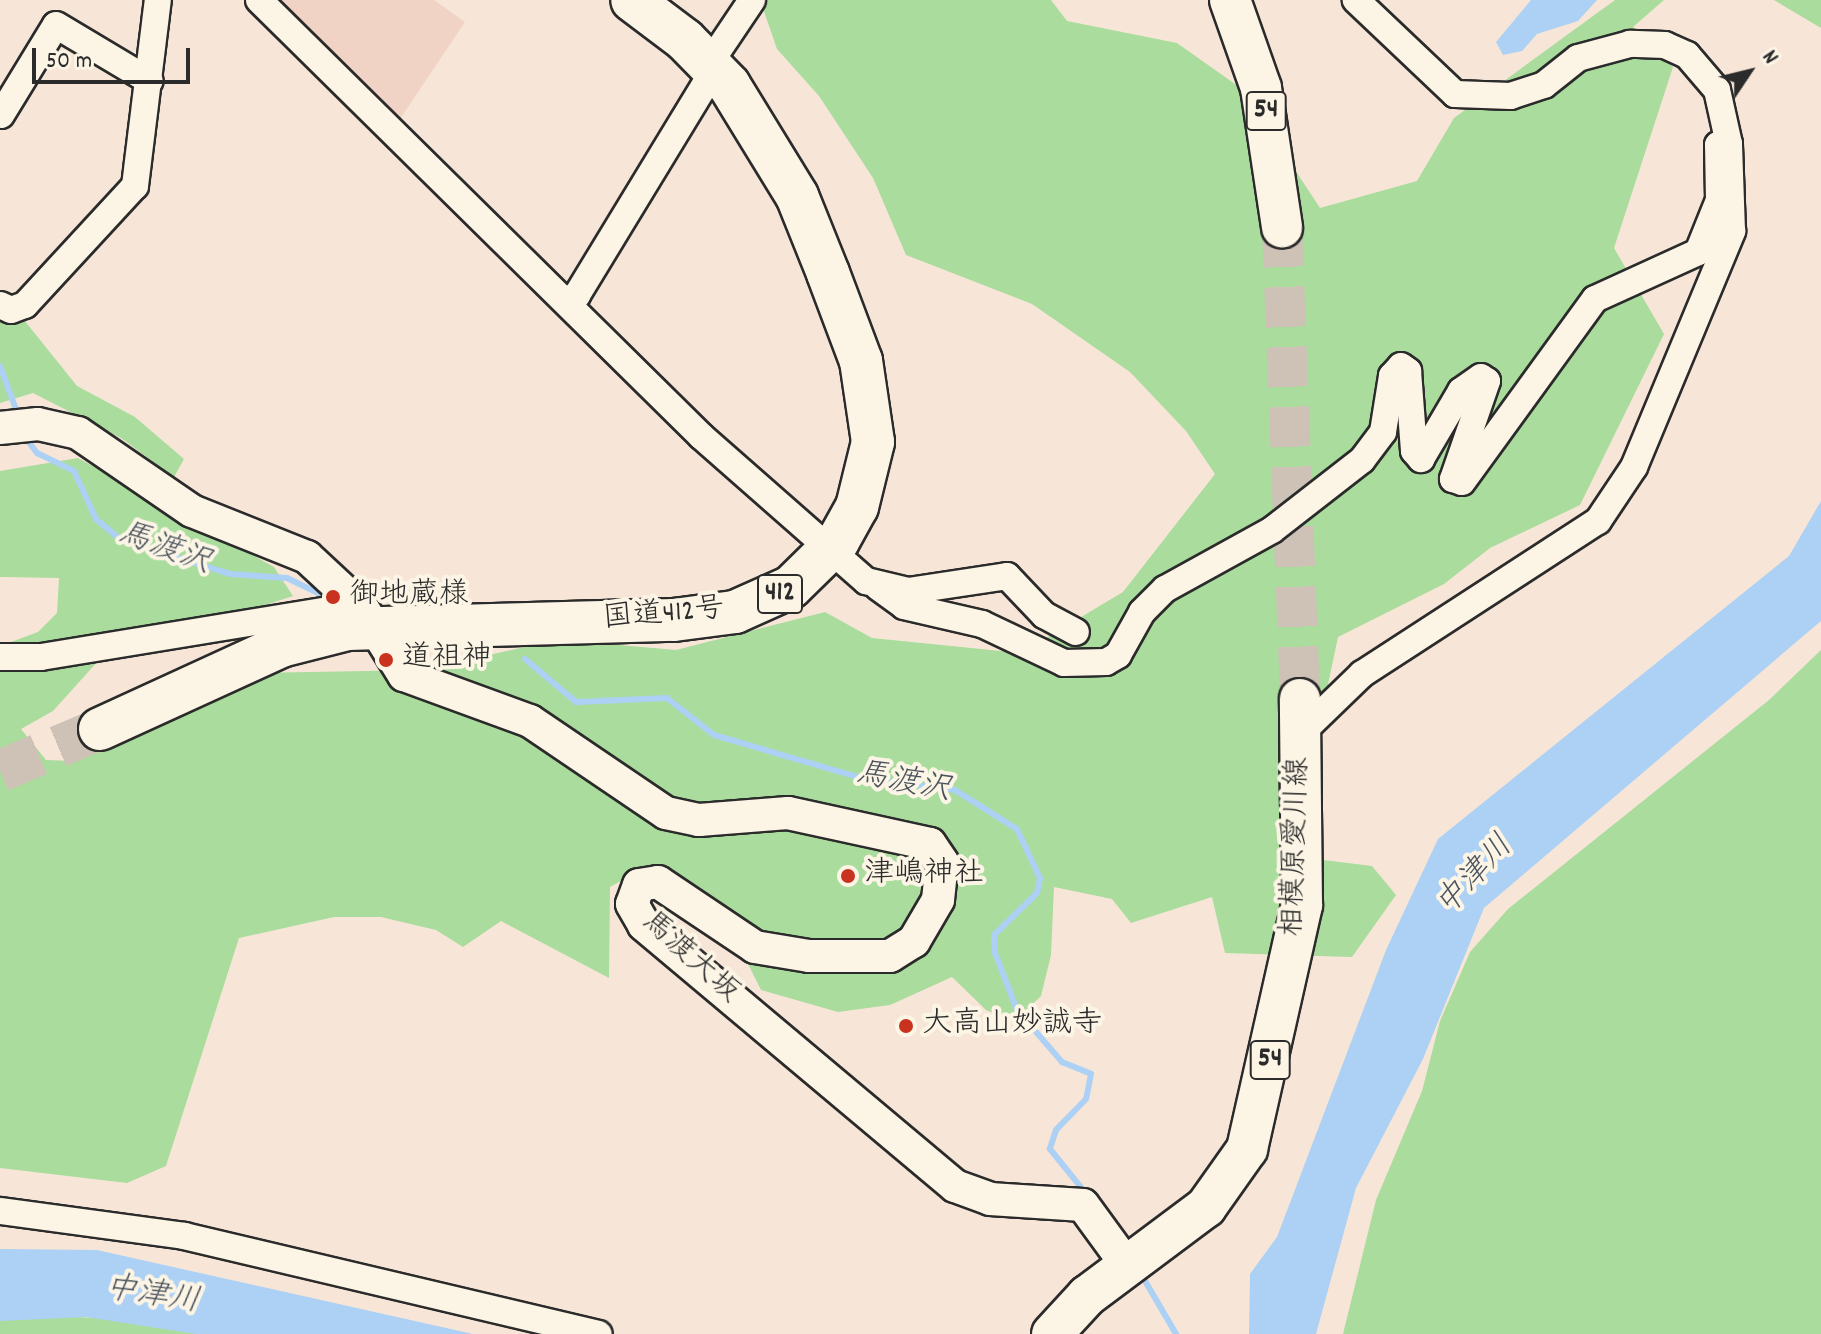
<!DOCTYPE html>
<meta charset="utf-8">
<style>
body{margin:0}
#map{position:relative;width:1821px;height:1334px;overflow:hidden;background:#f7e6d7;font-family:Dekko,"Klee One",sans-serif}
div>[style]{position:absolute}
.built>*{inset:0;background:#f1d3c6}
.green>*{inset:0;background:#a9dc9d}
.water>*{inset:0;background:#acd1f5}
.stream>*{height:6px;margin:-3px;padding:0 3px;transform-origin:3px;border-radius:3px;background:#acd1f5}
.primary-tunnel>*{height:40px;margin-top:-20px;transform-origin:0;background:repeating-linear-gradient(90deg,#cec1b5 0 40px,transparent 0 60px)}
.trunk-tunnel>*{height:42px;margin-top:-21px;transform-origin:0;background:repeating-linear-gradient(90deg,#cec1b5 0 42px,transparent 0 63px)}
.roads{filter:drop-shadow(2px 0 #2b2b2b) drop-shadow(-2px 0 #2b2b2b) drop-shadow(0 2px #2b2b2b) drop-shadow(0 -2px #2b2b2b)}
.minor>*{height:26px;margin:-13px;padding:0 13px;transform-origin:13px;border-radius:13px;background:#fcf5e5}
.tertiary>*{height:32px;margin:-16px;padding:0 16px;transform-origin:16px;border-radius:16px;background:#fcf5e5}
.primary>*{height:40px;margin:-20px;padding:0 20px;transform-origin:20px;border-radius:20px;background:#fcf5e5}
.trunk>*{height:42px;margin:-21px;padding:0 21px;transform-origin:21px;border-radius:21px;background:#fcf5e5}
.dots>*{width:22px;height:22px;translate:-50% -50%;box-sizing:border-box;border:4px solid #fcf5e5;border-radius:50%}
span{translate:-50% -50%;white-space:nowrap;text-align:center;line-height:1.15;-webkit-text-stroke:8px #fcf5e5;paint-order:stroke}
.shield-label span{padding:2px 6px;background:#fcf5e5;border:2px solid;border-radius:6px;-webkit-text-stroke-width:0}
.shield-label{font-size:28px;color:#2b2b2b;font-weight:700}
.poi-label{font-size:30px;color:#2b2b2b}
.left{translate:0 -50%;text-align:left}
.street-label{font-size:30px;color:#2b2b2b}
.water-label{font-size:32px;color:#4b545e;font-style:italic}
.north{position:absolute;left:1709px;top:32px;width:80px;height:80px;-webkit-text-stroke:6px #fcf5e5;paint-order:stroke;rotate:55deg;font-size:22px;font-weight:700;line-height:32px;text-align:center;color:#2b2b2b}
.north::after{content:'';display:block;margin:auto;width:28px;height:36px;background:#2b2b2b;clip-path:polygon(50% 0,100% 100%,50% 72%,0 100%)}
.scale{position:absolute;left:32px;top:48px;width:158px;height:36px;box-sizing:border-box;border:4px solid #2b2b2b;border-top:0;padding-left:10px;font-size:24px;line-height:28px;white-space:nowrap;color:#2b2b2b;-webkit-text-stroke:6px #fcf5e5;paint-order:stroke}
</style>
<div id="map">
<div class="built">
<div style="clip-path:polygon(268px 0,434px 0,465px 22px,400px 119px,390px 120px)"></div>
</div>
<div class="green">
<div style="clip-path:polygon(760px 0,1051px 0,1067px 21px,1177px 43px,1242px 89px,1320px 208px,1417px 181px,1454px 118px,1519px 70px,1615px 0,1664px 0,1633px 27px,1673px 67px,1614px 248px,1664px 334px,1580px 505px,1490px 548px,1444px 584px,1338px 637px,1326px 694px,1286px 739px,1315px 859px,1372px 866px,1396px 895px,1352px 957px,1225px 953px,1212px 897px,1131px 923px,1112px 899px,1054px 887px,1051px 955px,1041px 996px,1014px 1022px,986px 1010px,952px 977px,890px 1005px,838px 1012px,761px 990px,729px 926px,650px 865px,610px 887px,609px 978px,501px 921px,463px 947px,436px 930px,381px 917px,334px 917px,239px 938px,166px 1166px,127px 1183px,0 1168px,0 646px,38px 632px,57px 613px,59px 578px,0 577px,0 471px,78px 458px,274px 567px,293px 596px,99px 660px,53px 711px,21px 729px,46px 760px,73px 761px,247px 673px,422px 670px,525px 647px,585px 642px,676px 650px,825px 612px,872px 638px,1021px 653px,1123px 592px,1215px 474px,1186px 431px,1130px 372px,1032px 304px,906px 255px,873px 178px,819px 96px,777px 49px)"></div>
<div style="clip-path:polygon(1774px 0,1821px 0,1821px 28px)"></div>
<div style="clip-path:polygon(0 314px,24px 320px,77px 386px,135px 417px,184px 459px,174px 477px,121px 438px,33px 393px,0 403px)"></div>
<div style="clip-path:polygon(1821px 650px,1821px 1334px,1343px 1334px,1376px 1200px,1422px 1091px,1440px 1021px,1470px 952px,1508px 909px,1769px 700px)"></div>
<div style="clip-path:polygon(0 1313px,135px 1320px,227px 1334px,0 1334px)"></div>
</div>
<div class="water">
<div style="clip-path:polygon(1531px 0,1597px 0,1578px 21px,1537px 34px,1522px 51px,1503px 55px,1496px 42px)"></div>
<div style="clip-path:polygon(1821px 501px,1821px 621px,1484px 908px,1423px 1059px,1356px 1188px,1316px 1334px,1249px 1334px,1250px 1274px,1277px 1237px,1386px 950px,1438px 839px,1789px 556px)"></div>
<div style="clip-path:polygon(0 1249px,97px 1250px,473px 1334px,196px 1334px,86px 1317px,0 1321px)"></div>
</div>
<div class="stream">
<div style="left:0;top:366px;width:52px;rotate:69.8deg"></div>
<div style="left:25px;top:437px;width:20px;rotate:53deg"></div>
<div style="left:37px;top:453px;width:41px;rotate:25.9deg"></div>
<div style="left:74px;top:471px;width:53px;rotate:65.4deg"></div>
<div style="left:96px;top:519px;width:33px;rotate:40deg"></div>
<div style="left:121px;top:540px;width:114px;rotate:17.3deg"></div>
<div style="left:230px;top:574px;width:57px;rotate:4deg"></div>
<div style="left:287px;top:578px;width:41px;rotate:25.9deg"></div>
<div style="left:525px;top:659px;width:67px;rotate:40.1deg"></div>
<div style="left:576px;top:702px;width:91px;rotate:-2.5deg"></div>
<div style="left:667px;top:698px;width:60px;rotate:38.2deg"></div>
<div style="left:714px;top:735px;width:153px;rotate:16.3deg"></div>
<div style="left:861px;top:778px;width:95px;rotate:7.3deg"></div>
<div style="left:955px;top:790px;width:73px;rotate:32.2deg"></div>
<div style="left:1017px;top:829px;width:54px;rotate:64.9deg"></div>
<div style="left:1040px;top:878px;width:15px;rotate:101deg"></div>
<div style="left:1037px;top:893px;width:60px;rotate:135.7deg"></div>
<div style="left:994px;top:935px;width:18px;rotate:87deg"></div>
<div style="left:995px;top:953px;width:61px;rotate:68.9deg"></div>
<div style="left:1017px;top:1010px;width:69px;rotate:49.1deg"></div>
<div style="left:1062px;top:1062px;width:31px;rotate:22deg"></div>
<div style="left:1091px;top:1074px;width:25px;rotate:101deg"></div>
<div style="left:1086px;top:1099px;width:43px;rotate:134.1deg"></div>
<div style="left:1056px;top:1130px;width:20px;rotate:108deg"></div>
<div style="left:1050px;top:1149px;width:60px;rotate:51deg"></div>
<div style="left:1141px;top:1274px;width:69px;rotate:59.7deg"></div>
</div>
<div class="primary-tunnel">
<div style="left:1282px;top:227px;width:472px;rotate:87.8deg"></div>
</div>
<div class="trunk-tunnel">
<div style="left:0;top:771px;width:108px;rotate:-22.8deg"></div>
</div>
<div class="roads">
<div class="minor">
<div style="left:259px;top:0;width:621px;rotate:44.61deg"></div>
<div style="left:701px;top:436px;width:220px;rotate:41.3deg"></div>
<div style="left:866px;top:581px;width:43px;rotate:13.4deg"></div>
<div style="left:908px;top:591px;width:100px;rotate:-8.6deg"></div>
<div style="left:1007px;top:576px;width:54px;rotate:46.5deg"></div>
<div style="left:1044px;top:615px;width:36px;rotate:28deg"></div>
<div style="left:709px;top:64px;width:77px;rotate:-56.1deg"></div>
<div style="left:1px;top:115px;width:105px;rotate:-58.6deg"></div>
<div style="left:56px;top:25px;width:109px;rotate:30.8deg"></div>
<div style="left:566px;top:301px;width:13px;rotate:-29deg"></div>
<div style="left:577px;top:295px;width:263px;rotate:-58.7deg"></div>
<div style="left:0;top:305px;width:12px;rotate:24deg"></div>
<div style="left:11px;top:310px;width:15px;rotate:-20deg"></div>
<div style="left:25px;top:305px;width:162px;rotate:-47.3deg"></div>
<div style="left:135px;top:186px;width:187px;rotate:-83deg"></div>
<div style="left:878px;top:587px;width:32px;rotate:36deg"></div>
<div style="left:904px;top:606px;width:80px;rotate:13deg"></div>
<div style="left:982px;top:624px;width:91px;rotate:25.4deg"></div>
<div style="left:1064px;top:663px;width:42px;rotate:-1.4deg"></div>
<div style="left:1106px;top:662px;width:14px;rotate:-30deg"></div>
<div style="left:1118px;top:655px;width:49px;rotate:-60.8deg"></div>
<div style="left:1142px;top:612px;width:33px;rotate:-45deg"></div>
<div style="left:1165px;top:589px;width:122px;rotate:-28.9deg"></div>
<div style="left:1272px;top:530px;width:114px;rotate:-37.9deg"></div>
<div style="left:1362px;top:460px;width:35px;rotate:-53deg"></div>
<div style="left:1383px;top:432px;width:57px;rotate:-80.9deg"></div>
<div style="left:1392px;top:376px;width:13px;rotate:-48deg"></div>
<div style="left:1401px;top:366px;width:9px;rotate:36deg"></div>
<div style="left:1408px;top:371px;width:80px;rotate:85.7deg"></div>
<div style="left:1414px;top:451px;width:11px;rotate:49deg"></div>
<div style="left:1421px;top:459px;width:79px;rotate:-59.5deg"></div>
<div style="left:1461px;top:391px;width:24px;rotate:-35deg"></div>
<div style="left:1481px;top:377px;width:7px;rotate:34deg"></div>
<div style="left:1487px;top:381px;width:104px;rotate:109.1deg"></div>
<div style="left:1453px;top:479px;width:9px;rotate:18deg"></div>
<div style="left:1462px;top:482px;width:226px;rotate:-54deg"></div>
<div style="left:1595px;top:299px;width:113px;rotate:-24.5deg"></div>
<div style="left:1698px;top:252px;width:56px;rotate:-68deg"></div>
<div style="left:1719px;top:200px;width:55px;rotate:-91deg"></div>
<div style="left:1718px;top:145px;width:11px;rotate:-5deg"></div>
<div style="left:0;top:657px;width:41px"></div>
<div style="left:41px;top:657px;width:322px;rotate:-9.3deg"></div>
<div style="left:1301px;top:733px;width:85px;rotate:-44deg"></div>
<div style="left:1362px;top:674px;width:281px;rotate:-33deg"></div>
<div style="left:1598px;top:521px;width:65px;rotate:-56.3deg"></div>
<div style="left:1634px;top:467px;width:256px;rotate:-67.4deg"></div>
<div style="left:1732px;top:231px;width:87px;rotate:-92deg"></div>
<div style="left:1729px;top:144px;width:55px;rotate:-102.5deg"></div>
<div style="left:1717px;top:90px;width:46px;rotate:-130.6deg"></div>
<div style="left:1687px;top:55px;width:24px;rotate:-156deg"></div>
<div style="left:1665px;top:45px;width:35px;rotate:-178deg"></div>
<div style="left:1630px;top:44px;width:54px;rotate:164.9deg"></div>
<div style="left:1578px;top:58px;width:43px;rotate:141.5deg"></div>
<div style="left:1544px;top:85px;width:35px;rotate:162deg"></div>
<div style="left:1511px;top:96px;width:56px;rotate:-178deg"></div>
<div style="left:1455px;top:94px;width:137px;rotate:-136.5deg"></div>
<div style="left:0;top:1211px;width:186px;rotate:7.7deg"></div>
<div style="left:184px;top:1236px;width:426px;rotate:13.3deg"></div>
</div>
<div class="tertiary">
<div style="left:0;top:428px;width:38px;rotate:-6deg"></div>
<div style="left:38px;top:424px;width:41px;rotate:12.7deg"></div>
<div style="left:78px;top:433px;width:138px;rotate:34.4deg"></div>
<div style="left:192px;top:511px;width:124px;rotate:21.8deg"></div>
<div style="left:307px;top:557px;width:76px;rotate:42.9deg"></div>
<div style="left:363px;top:609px;width:78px;rotate:58.2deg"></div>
<div style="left:404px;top:675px;width:134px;rotate:20.1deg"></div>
<div style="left:530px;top:721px;width:164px;rotate:34.1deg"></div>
<div style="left:666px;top:813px;width:34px;rotate:12deg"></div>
<div style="left:699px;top:820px;width:89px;rotate:-4.5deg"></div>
<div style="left:788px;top:813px;width:145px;rotate:12.3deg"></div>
<div style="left:930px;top:844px;width:22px;rotate:56deg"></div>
<div style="left:942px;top:862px;width:38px;rotate:96deg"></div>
<div style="left:938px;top:900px;width:48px;rotate:120.3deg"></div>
<div style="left:914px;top:941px;width:28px;rotate:148deg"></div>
<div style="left:890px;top:956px;width:81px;rotate:180deg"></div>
<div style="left:809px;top:956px;width:55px;rotate:-170.5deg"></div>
<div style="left:755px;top:947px;width:117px;rotate:-146.2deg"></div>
<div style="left:658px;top:882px;width:19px;rotate:171deg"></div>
<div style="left:639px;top:885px;width:20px;rotate:110deg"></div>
<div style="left:632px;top:904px;width:24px;rotate:60deg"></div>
<div style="left:644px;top:925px;width:406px;rotate:40deg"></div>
<div style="left:955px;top:1186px;width:37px;rotate:20deg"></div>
<div style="left:990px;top:1199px;width:93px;rotate:3.7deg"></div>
<div style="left:1083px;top:1205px;width:78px;rotate:53.9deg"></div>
</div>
<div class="primary">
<div style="left:1230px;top:0;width:93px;rotate:70.6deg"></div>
<div style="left:1261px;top:88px;width:141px;rotate:81.4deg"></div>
<div style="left:1052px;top:1334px;width:52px;rotate:-47.4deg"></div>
<div style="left:1087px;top:1296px;width:149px;rotate:-36.8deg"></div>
<div style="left:1206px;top:1207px;width:71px;rotate:-54.7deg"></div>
<div style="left:1247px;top:1149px;width:250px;rotate:-77.3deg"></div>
<div style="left:1302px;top:905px;width:206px;rotate:-90.6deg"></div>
</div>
<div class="trunk">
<div style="left:100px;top:729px;width:199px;rotate:-24.6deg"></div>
<div style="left:281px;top:646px;width:68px;rotate:-14.4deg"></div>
<div style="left:347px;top:629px;width:327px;rotate:-1.6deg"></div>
<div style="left:674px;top:620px;width:62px;rotate:-7.5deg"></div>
<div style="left:735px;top:612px;width:61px;rotate:-24.1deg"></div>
<div style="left:791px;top:587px;width:66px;rotate:-44.4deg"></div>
<div style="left:838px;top:541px;width:39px;rotate:-61deg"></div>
<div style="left:857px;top:507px;width:67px;rotate:-76.2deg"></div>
<div style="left:873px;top:442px;width:82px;rotate:-98.4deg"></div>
<div style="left:861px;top:361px;width:94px;rotate:-110.6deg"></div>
<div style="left:828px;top:273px;width:83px;rotate:-111.9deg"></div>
<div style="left:797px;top:196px;width:130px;rotate:-121.5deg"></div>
<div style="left:729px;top:85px;width:63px;rotate:-134.4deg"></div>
<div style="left:685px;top:40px;width:66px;rotate:-143deg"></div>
</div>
</div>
<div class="dots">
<div style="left:333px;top:597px;background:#c8321e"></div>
<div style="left:386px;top:660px;background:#c8321e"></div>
<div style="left:848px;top:876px;background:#c8321e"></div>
<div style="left:906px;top:1026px;background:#c8321e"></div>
</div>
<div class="shield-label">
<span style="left:1266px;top:111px">54</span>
<span style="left:780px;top:594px">412</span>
<span style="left:1270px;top:1060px">54</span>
</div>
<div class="poi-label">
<span class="left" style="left:349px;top:597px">御地蔵様</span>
<span class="left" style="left:402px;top:660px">道祖神</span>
<span class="left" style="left:864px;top:876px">津嶋神社</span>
<span class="left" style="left:922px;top:1026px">大高山妙誠寺</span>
</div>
<div class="street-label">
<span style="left:664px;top:616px;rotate:-5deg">国道412号</span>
<span style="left:1298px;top:847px;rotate:-88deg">相模原愛川線</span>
<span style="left:689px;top:959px;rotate:42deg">馬渡大坂</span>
</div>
<div class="water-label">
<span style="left:164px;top:550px;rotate:20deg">馬渡沢</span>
<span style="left:903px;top:784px;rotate:11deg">馬渡沢</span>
<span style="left:1476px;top:877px;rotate:-47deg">中津川</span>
<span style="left:152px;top:1297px;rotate:9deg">中津川</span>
</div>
<div class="north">N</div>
<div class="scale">50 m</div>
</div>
